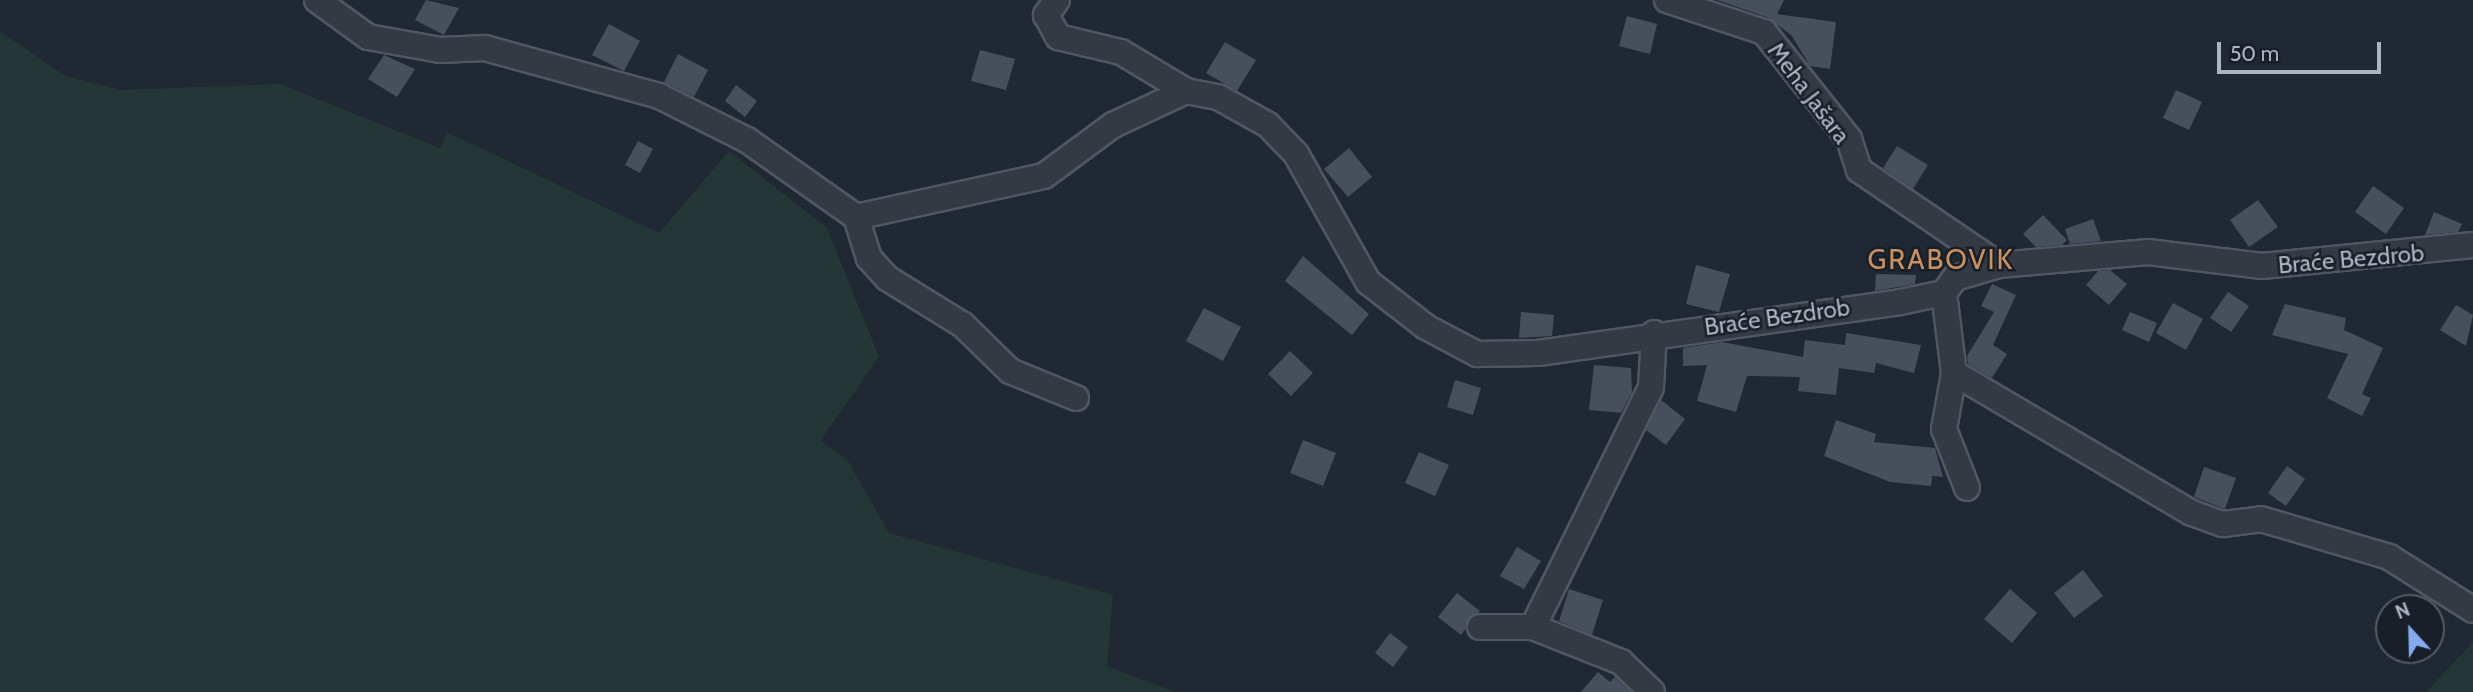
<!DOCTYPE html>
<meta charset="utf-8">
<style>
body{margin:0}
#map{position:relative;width:2473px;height:692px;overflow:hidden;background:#202833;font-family:Cabin,sans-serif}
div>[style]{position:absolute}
.green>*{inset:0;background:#253636}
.building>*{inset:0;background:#474f5d}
.roads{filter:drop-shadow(2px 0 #515762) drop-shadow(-2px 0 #515762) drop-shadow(0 2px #515762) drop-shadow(0 -2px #515762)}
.street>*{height:24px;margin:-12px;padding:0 12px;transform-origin:12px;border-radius:12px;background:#333a44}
span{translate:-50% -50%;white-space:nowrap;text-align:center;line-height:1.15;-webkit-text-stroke:5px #191f28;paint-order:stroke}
.street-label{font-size:24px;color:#adb4c1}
.quarter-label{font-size:28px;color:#c99160;letter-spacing:2px}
.north{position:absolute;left:2375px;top:594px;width:70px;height:70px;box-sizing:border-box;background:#191f28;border:2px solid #545b65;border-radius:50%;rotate:338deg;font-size:19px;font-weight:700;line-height:28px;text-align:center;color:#adb4c1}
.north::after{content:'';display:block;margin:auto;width:24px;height:32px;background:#85abee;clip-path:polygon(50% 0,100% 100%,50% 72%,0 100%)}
.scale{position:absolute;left:2217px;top:42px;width:164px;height:32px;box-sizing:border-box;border:4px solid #adb4c1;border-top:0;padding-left:9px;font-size:21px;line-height:24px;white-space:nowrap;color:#adb4c1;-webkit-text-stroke:5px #191f28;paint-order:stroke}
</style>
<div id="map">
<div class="green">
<div style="clip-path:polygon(0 31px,65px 76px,121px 90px,280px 84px,440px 148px,447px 132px,659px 233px,729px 151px,827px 228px,879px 357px,820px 441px,847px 459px,889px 533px,1113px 595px,1107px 666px,1175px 692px,0 692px)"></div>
<div style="clip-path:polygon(2473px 642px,2473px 692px,2426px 692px)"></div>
</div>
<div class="building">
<div style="clip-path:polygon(426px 0,459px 8px,444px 35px,415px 20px)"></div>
<div style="clip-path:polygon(1717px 0,1784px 0,1777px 14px,1836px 22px,1830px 69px,1810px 66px,1792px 36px,1769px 18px)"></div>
<div style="clip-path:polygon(1627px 16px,1657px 24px,1650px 54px,1619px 46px)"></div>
<div style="clip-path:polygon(609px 24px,640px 41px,624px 71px,592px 55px)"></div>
<div style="clip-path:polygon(1225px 42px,1256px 60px,1237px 91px,1206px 73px)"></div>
<div style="clip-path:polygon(980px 50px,1015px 59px,1006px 90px,971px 81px)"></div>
<div style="clip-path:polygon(678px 54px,708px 70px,694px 97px,664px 82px)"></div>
<div style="clip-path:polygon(384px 55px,415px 69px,397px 97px,368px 79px)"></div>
<div style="clip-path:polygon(736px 85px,757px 101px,745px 117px,725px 101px)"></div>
<div style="clip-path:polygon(2176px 90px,2202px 102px,2189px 130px,2163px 118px)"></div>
<div style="clip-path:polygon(638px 141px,653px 149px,640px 173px,625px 165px)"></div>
<div style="clip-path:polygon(1897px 146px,1928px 165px,1913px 189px,1883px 168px)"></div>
<div style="clip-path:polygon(1349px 148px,1372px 177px,1348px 197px,1324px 169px)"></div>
<div style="clip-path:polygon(2373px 186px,2404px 208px,2386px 234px,2355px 212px)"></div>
<div style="clip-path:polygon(2258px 200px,2278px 227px,2249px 247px,2230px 220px)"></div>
<div style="clip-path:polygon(2434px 212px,2462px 224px,2458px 232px,2425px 235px)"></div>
<div style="clip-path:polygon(2043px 215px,2067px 240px,2062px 245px,2036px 247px,2023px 234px)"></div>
<div style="clip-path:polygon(2093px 219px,2101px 241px,2070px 244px,2065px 229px)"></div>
<div style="clip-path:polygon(1303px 256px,1369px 314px,1352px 335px,1285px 281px)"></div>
<div style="clip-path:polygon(1696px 265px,1730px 274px,1719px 312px,1686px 304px)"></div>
<div style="clip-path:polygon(2110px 270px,2127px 284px,2109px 305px,2086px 285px,2098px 271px)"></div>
<div style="clip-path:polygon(1876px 274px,1916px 275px,1915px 284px,1875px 291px)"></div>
<div style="clip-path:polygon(1992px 284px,2016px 295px,1993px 345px,2007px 354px,1992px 378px,1968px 364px,1967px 356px,1994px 312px,1981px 306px)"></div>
<div style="clip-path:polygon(2228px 292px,2249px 306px,2231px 332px,2210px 318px)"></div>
<div style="clip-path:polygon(2173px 303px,2203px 319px,2186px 350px,2156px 333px)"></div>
<div style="clip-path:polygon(2285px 304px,2346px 318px,2344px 330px,2383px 348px,2362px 394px,2371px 398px,2362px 416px,2327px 398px,2348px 354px,2272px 335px)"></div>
<div style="clip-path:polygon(2456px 305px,2473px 315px,2466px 346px,2440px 330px)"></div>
<div style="clip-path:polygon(1204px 308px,1241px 327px,1223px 361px,1186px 341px)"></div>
<div style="clip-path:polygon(1521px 312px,1554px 315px,1552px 336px,1519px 338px)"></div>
<div style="clip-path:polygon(2130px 312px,2157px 323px,2149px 342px,2122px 330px)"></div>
<div style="clip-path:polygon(1846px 333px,1921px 345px,1914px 373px,1876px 363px,1874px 373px,1839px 368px,1836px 395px,1798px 391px,1800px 377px,1747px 376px,1736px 412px,1697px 401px,1707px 365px,1683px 366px,1683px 348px,1722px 342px,1803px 357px,1805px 340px,1845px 345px)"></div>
<div style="clip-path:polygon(1290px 351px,1313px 373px,1291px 396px,1268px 374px)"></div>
<div style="clip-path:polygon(1594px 365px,1631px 368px,1632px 392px,1621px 413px,1589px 410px)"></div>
<div style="clip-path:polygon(1455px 380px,1481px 388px,1473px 415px,1447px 407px)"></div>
<div style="clip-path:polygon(1661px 400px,1685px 419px,1666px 445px,1646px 430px)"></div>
<div style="clip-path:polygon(1836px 420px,1876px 434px,1874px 442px,1935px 448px,1943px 477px,1932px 476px,1931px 486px,1890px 482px,1824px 456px)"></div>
<div style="clip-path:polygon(1303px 440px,1336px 453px,1323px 486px,1290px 473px)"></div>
<div style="clip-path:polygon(1419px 452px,1449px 465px,1435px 496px,1405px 483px)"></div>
<div style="clip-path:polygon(2287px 466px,2305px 479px,2286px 506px,2268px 493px)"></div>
<div style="clip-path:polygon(2204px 467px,2236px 478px,2225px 509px,2194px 497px)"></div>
<div style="clip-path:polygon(1517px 547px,1541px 561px,1524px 589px,1500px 576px)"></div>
<div style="clip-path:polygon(2083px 570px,2103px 596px,2074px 618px,2054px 593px)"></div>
<div style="clip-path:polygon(1569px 589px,1603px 600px,1592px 635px,1559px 621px)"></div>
<div style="clip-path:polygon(2010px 589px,2037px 613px,2012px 643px,1984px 619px)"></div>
<div style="clip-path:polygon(1457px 593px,1480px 611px,1461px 635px,1438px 617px)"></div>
<div style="clip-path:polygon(1390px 633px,1408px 647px,1393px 667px,1375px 653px)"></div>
<div style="clip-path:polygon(1598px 672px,1610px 682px,1615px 677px,1631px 692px,1581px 692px)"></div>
</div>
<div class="roads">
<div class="street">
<div style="left:317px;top:0;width:63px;rotate:36deg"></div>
<div style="left:368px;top:37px;width:73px;rotate:10.2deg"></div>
<div style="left:440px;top:50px;width:45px;rotate:-2.5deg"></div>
<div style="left:485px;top:48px;width:180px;rotate:15.4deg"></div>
<div style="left:659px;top:96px;width:98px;rotate:26.6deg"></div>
<div style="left:747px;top:140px;width:133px;rotate:35.2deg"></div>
<div style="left:1057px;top:0;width:19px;rotate:126deg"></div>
<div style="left:1046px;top:15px;width:25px;rotate:61deg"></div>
<div style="left:1058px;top:37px;width:65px;rotate:13.4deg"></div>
<div style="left:1121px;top:52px;width:76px;rotate:31deg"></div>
<div style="left:1186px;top:91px;width:33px;rotate:11deg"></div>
<div style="left:1218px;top:97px;width:57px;rotate:29.2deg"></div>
<div style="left:1268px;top:125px;width:40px;rotate:46deg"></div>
<div style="left:1296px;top:154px;width:147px;rotate:60.6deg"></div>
<div style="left:1368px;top:282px;width:73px;rotate:37.8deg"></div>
<div style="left:1426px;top:327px;width:58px;rotate:27.9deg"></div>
<div style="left:1477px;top:354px;width:61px;rotate:-0.9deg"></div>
<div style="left:1538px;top:353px;width:366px;rotate:-8deg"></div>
<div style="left:1900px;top:302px;width:45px;rotate:-11.6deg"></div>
<div style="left:1944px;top:293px;width:19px;rotate:-54deg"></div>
<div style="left:1955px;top:278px;width:46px;rotate:-16.5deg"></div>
<div style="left:1999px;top:265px;width:150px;rotate:-5deg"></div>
<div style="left:2148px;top:252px;width:115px;rotate:7deg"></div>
<div style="left:2262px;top:266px;width:212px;rotate:-5.7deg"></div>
<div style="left:1667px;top:0;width:102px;rotate:18.3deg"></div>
<div style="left:1764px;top:32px;width:137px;rotate:51.5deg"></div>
<div style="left:1849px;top:139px;width:33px;rotate:72deg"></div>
<div style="left:1859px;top:170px;width:169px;rotate:34.2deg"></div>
<div style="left:1944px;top:293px;width:81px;rotate:82.9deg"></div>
<div style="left:1954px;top:373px;width:57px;rotate:100.1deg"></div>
<div style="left:1944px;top:429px;width:63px;rotate:68.7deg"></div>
<div style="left:1954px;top:373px;width:276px;rotate:30.5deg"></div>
<div style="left:2192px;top:513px;width:33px;rotate:20deg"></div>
<div style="left:2223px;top:524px;width:38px;rotate:-7deg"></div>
<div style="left:2261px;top:519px;width:134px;rotate:16.5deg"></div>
<div style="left:2389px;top:557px;width:99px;rotate:32.2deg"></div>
<div style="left:1076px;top:398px;width:71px;rotate:-157.8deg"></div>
<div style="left:1010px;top:371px;width:66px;rotate:-135.6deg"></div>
<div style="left:963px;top:325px;width:89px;rotate:-148.3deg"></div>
<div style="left:887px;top:278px;width:27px;rotate:-132deg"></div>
<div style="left:869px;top:258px;width:43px;rotate:-107.6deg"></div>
<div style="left:856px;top:217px;width:192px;rotate:-12.3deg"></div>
<div style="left:1044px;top:176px;width:86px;rotate:-36.5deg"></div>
<div style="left:1113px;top:125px;width:81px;rotate:-25deg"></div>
<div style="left:1480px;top:627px;width:53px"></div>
<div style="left:1533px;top:627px;width:267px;rotate:-63.8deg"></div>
<div style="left:1651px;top:387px;width:54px;rotate:-86.8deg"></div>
<div style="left:1533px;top:627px;width:95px;rotate:21.7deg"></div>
<div style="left:1621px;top:662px;width:43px;rotate:44.1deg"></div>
</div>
</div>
<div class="street-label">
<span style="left:1809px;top:93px;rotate:53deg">Meha Jašara</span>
<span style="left:2351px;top:259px;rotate:-5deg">Braće Bezdrob</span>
<span style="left:1777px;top:317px;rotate:-8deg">Braće Bezdrob</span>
</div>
<div class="quarter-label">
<span style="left:1941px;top:259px">GRABOVIK</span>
</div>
<div class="north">N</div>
<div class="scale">50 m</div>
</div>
